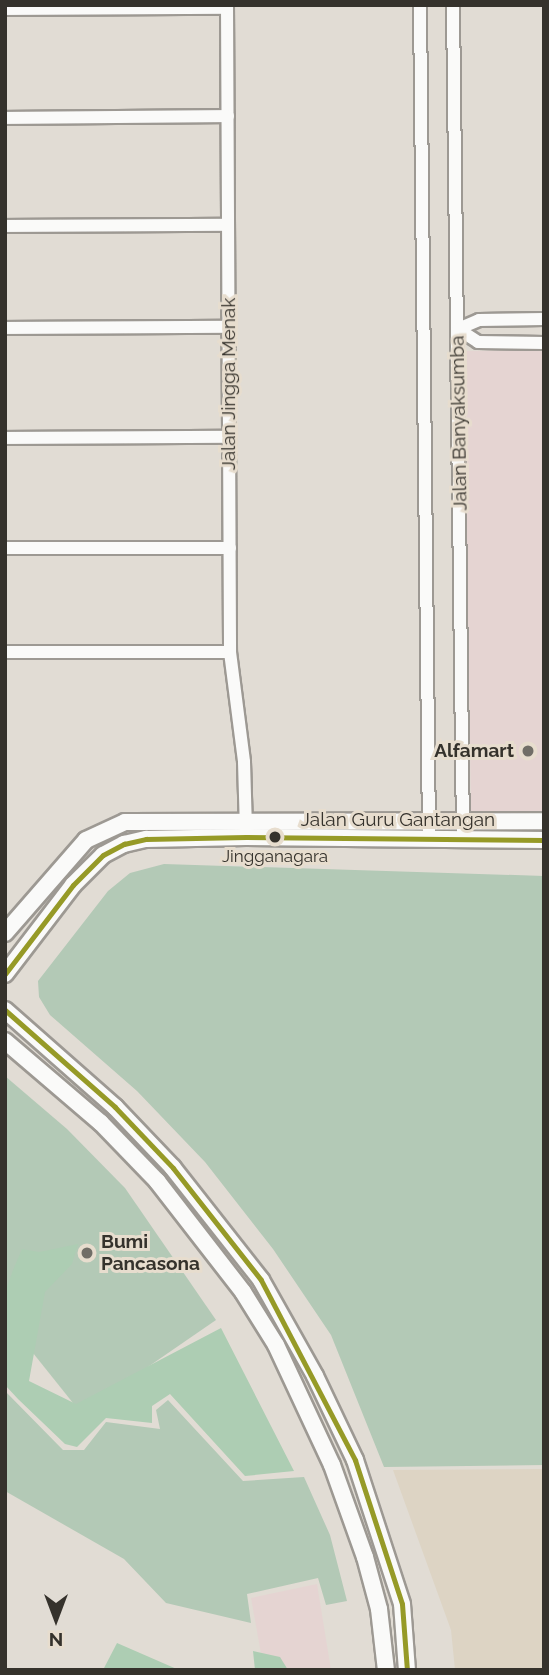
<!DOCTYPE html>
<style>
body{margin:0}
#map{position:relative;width:549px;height:1675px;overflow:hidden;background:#e1dcd4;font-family:Raleway,sans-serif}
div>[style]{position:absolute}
.commercial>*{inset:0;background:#e5d4d2}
.built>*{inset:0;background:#ddd4c4}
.green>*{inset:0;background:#b3c9b6}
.forest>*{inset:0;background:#adcdb3}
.roads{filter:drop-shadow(2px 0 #9d9993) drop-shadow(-2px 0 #9d9993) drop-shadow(0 2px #9d9993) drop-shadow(0 -2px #9d9993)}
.minor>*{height:12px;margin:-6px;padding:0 6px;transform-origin:6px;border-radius:6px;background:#fafaf9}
.tertiary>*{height:16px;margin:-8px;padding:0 8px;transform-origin:8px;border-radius:8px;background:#fafaf9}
.bus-1>*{height:5px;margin:-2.5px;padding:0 2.5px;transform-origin:2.5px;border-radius:2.5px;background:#969a27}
.dots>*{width:19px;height:19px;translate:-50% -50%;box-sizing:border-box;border:4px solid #e7ddce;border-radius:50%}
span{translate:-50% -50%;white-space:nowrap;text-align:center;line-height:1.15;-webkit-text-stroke:6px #e7ddce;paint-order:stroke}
.bus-label{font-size:17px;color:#35322c}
.street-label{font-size:19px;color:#35322c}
.poi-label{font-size:19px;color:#35322c;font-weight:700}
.right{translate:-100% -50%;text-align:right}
.left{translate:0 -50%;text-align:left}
.frame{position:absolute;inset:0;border:7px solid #35322c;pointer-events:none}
.north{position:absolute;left:21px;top:1584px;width:70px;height:70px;-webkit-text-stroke:5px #e7ddce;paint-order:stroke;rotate:180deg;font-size:19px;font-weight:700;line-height:28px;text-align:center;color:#35322c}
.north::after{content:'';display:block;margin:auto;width:24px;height:32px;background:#35322c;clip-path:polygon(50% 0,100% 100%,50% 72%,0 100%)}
</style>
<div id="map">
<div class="commercial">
<div style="clip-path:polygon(544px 350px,544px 811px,471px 811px,464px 351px)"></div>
<div style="clip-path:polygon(317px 1584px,331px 1670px,264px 1670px,251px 1598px)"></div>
</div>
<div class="built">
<div style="clip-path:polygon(544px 1469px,544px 1670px,455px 1670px,451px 1630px,393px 1470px)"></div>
</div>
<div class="green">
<div style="clip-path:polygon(164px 864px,544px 876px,544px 1465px,384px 1467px,331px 1335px,273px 1249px,205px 1162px,137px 1091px,50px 1015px,39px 997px,38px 981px,108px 891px,130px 873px)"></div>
<div style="clip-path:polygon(5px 1076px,67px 1129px,125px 1188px,216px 1320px,81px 1413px,5px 1318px)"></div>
<div style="clip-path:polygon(5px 1391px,63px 1450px,84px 1450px,106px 1422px,160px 1429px,156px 1410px,168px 1400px,243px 1481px,304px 1477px,330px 1535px,347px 1601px,326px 1605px,318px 1578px,247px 1594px,251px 1623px,166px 1603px,124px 1559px,5px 1491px)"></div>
</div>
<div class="forest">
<div style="clip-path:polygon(78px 1244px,72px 1264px,45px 1292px,29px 1381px,76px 1404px,221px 1328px,294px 1471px,245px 1476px,170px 1394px,152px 1406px,152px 1423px,106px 1418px,77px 1447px,65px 1444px,18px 1399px,5px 1385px,5px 1293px,13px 1270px,22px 1249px,39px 1252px)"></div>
<div style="clip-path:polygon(117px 1643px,179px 1670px,103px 1670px)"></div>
<div style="clip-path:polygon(253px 1651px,280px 1657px,288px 1670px,255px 1670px)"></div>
</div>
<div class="roads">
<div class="minor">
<div style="left:227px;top:5px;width:647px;rotate:89.73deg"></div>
<div style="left:230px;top:652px;width:111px;rotate:82.7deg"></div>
<div style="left:244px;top:762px;width:68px;rotate:88.3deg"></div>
<div style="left:420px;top:5px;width:835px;rotate:89.38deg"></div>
<div style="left:453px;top:5px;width:835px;rotate:89.31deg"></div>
<div style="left:5px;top:9px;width:222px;rotate:-0.3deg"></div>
<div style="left:5px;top:118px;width:223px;rotate:-0.5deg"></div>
<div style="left:5px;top:226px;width:223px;rotate:-0.3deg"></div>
<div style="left:5px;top:328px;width:223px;rotate:-0.3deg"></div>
<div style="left:458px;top:329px;width:24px;rotate:33deg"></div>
<div style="left:478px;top:342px;width:66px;rotate:0.9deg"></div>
<div style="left:458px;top:329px;width:23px;rotate:-23deg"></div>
<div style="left:479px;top:320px;width:65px;rotate:-0.9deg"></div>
<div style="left:5px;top:438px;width:223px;rotate:-0.3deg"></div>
<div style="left:5px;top:548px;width:225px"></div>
<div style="left:5px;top:652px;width:225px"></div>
</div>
<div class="tertiary">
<div style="left:5px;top:933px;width:123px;rotate:-48.9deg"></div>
<div style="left:86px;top:840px;width:43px;rotate:-24.8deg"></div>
<div style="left:125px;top:822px;width:419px;rotate:-0.1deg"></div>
<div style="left:5px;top:974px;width:112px;rotate:-52.6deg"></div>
<div style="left:73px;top:885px;width:42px;rotate:-45deg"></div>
<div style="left:103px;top:855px;width:24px;rotate:-28deg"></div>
<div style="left:124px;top:844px;width:23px;rotate:-13deg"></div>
<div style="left:146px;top:839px;width:100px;rotate:-1.1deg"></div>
<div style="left:246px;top:837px;width:298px;rotate:0.6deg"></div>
<div style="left:5px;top:1010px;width:147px;rotate:41.4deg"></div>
<div style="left:115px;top:1107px;width:84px;rotate:46.4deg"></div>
<div style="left:173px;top:1168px;width:142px;rotate:51.8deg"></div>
<div style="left:261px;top:1280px;width:110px;rotate:60.6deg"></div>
<div style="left:315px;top:1376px;width:93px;rotate:64.5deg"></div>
<div style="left:355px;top:1460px;width:151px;rotate:71.9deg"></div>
<div style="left:402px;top:1604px;width:66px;rotate:85.7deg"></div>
<div style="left:5px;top:1041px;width:126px;rotate:40.5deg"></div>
<div style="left:101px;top:1123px;width:81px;rotate:46deg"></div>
<div style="left:157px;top:1181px;width:140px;rotate:52.2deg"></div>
<div style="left:243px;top:1292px;width:62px;rotate:58.1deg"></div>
<div style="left:276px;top:1345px;width:132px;rotate:65deg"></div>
<div style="left:332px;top:1465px;width:98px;rotate:70.3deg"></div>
<div style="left:365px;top:1557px;width:54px;rotate:74.9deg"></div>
<div style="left:379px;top:1609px;width:61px;rotate:83.5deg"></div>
</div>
</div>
<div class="bus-1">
<div style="left:5px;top:974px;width:112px;rotate:-52.6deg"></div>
<div style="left:73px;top:885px;width:42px;rotate:-45deg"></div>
<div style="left:103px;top:855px;width:24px;rotate:-28deg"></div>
<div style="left:124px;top:844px;width:23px;rotate:-13deg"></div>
<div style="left:146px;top:839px;width:100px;rotate:-1.1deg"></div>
<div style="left:246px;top:837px;width:298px;rotate:0.6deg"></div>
<div style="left:5px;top:1010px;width:147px;rotate:41.4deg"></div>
<div style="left:115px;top:1107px;width:84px;rotate:46.4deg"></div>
<div style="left:173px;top:1168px;width:142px;rotate:51.8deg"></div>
<div style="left:261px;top:1280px;width:203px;rotate:62.4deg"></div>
<div style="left:355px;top:1460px;width:151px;rotate:71.9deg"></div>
<div style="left:402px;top:1604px;width:66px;rotate:85.7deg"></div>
</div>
<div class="dots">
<div style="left:528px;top:751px;background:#716e67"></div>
<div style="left:275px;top:837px;background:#35322c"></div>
<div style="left:87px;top:1253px;background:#716e67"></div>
</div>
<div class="bus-label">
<span style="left:275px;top:857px">Jingganagara</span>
</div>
<div class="street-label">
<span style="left:229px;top:384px;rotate:-90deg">Jalan Jingga Menak</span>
<span style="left:459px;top:423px;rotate:-91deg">Jalan Banyaksumba</span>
<span style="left:398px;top:820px">Jalan Guru Gantangan</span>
</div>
<div class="poi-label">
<span class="right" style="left:514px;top:751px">Alfamart</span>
<span class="left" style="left:101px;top:1253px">Bumi<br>Pancasona</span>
</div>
<div class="frame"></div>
<div class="north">N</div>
</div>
